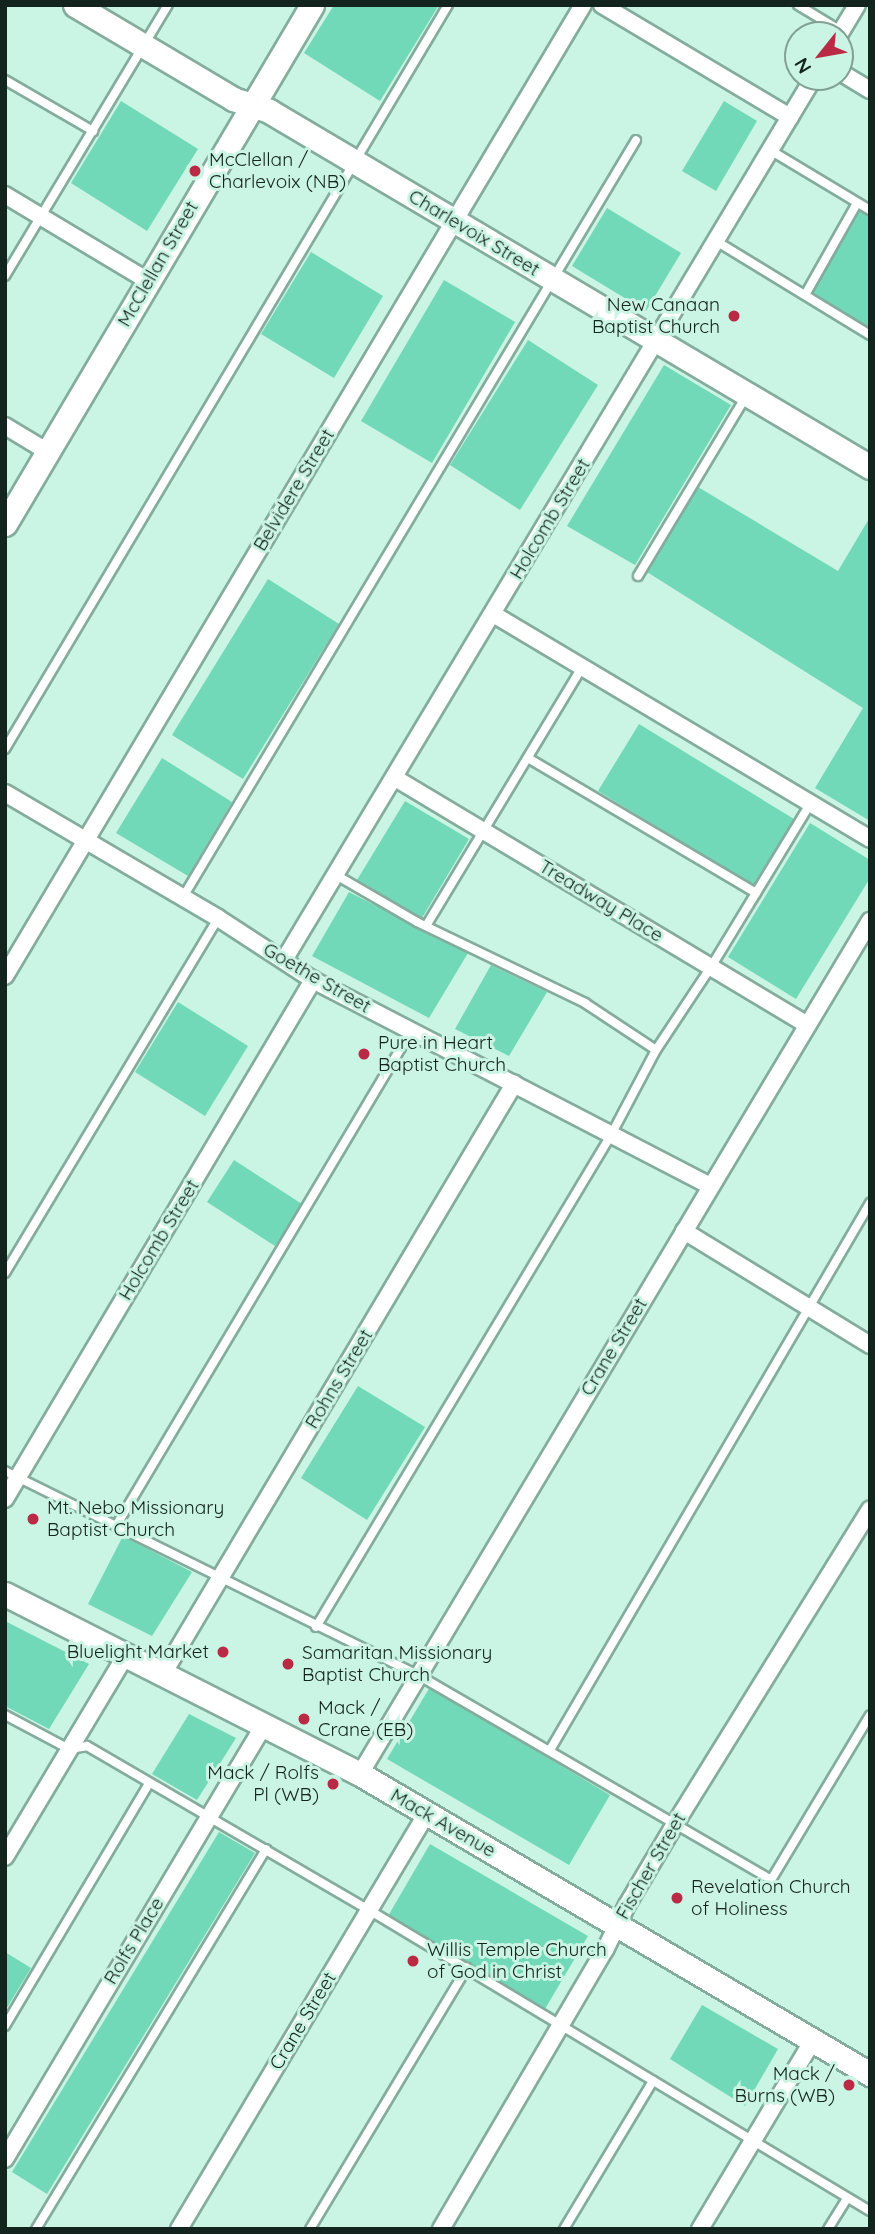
<!DOCTYPE html>
<style>
body{margin:0}
#map{position:relative;width:875px;height:2234px;overflow:hidden;background:#caf4e4;font-family:Quicksand,sans-serif}
div>[style]{position:absolute}
.green>*{inset:0;background:#71d9b7}
.roads{filter:drop-shadow(2px 0 #84ac9d) drop-shadow(-2px 0 #84ac9d) drop-shadow(0 2px #84ac9d) drop-shadow(0 -2px #84ac9d)}
.lane>*{height:8px;margin:-4px;padding:0 4px;transform-origin:4px;border-radius:4px;background:#fff}
.street>*{height:16px;margin:-8px;padding:0 8px;transform-origin:8px;border-radius:8px;background:#fff}
.secondary>*{height:23px;margin:-11.5px;padding:0 11.5px;transform-origin:11.5px;border-radius:11.5px;background:#fff}
.dots>*{width:19px;height:19px;translate:-50% -50%;box-sizing:border-box;border:4px solid #caf4e4;border-radius:50%}
span{translate:-50% -50%;white-space:nowrap;text-align:center;line-height:1.15;-webkit-text-stroke:6px #caf4e4;paint-order:stroke}
.poi-label{font-size:19px;color:#13231d}
.left{translate:0 -50%;text-align:left}
.right{translate:-100% -50%;text-align:right}
.street-label{font-size:19px;color:#13231d}
.frame{position:absolute;inset:0;border:7px solid #13231d;pointer-events:none}
.north{position:absolute;left:784px;top:21px;width:70px;height:70px;box-sizing:border-box;background:#caf4e4;border:2px solid #81a094;border-radius:50%;rotate:239deg;font-size:19px;font-weight:700;line-height:28px;text-align:center;color:#13231d}
.north::after{content:'';display:block;margin:auto;width:24px;height:32px;background:#bb2a45;clip-path:polygon(50% 0,100% 100%,50% 72%,0 100%)}
</style>
<div id="map">
<div class="green">
<div style="clip-path:polygon(334px 5px,439px 5px,380px 101px,304px 53px)"></div>
<div style="clip-path:polygon(121px 101px,198px 149px,147px 231px,71px 183px)"></div>
<div style="clip-path:polygon(724px 101px,757px 121px,716px 191px,682px 171px)"></div>
<div style="clip-path:polygon(607px 208px,681px 253px,646px 311px,572px 266px)"></div>
<div style="clip-path:polygon(859px 210px,870px 216px,870px 330px,809px 293px)"></div>
<div style="clip-path:polygon(311px 252px,383px 296px,334px 378px,261px 334px)"></div>
<div style="clip-path:polygon(444px 280px,515px 322px,432px 463px,361px 421px)"></div>
<div style="clip-path:polygon(528px 340px,598px 385px,520px 510px,450px 465px)"></div>
<div style="clip-path:polygon(664px 365px,731px 405px,635px 565px,567px 526px)"></div>
<div style="clip-path:polygon(698px 487px,838px 571px,870px 517px,870px 821px,815px 788px,863px 708px,647px 572px)"></div>
<div style="clip-path:polygon(268px 579px,339px 624px,243px 779px,172px 735px)"></div>
<div style="clip-path:polygon(639px 724px,794px 819px,754px 886px,598px 791px)"></div>
<div style="clip-path:polygon(162px 758px,232px 802px,188px 876px,116px 833px)"></div>
<div style="clip-path:polygon(405px 801px,469px 839px,422px 918px,357px 880px)"></div>
<div style="clip-path:polygon(810px 823px,870px 860px,870px 878px,796px 999px,728px 957px)"></div>
<div style="clip-path:polygon(349px 892px,468px 953px,429px 1018px,312px 956px)"></div>
<div style="clip-path:polygon(491px 965px,547px 992px,509px 1056px,455px 1029px)"></div>
<div style="clip-path:polygon(178px 1002px,248px 1046px,205px 1116px,135px 1072px)"></div>
<div style="clip-path:polygon(234px 1160px,302px 1204px,275px 1246px,207px 1202px)"></div>
<div style="clip-path:polygon(358px 1386px,425px 1427px,367px 1520px,301px 1478px)"></div>
<div style="clip-path:polygon(123px 1536px,192px 1572px,152px 1636px,88px 1604px)"></div>
<div style="clip-path:polygon(5px 1621px,89px 1664px,49px 1729px,5px 1706px)"></div>
<div style="clip-path:polygon(430px 1687px,610px 1795px,569px 1865px,387px 1759px)"></div>
<div style="clip-path:polygon(189px 1714px,236px 1738px,197px 1800px,152px 1774px)"></div>
<div style="clip-path:polygon(219px 1832px,255px 1853px,47px 2194px,12px 2172px)"></div>
<div style="clip-path:polygon(430px 1844px,588px 1936px,545px 2009px,388px 1916px)"></div>
<div style="clip-path:polygon(5px 1952px,31px 1968px,5px 2011px)"></div>
<div style="clip-path:polygon(702px 2005px,778px 2049px,745px 2106px,670px 2059px)"></div>
</div>
<div class="roads">
<div class="lane">
<div style="left:798px;top:5px;width:50px;rotate:31.2deg"></div>
<div style="left:5px;top:80px;width:102px;rotate:30.1deg"></div>
<div style="left:770px;top:150px;width:117px;rotate:31deg"></div>
<div style="left:716px;top:241px;width:180px;rotate:31.4deg"></div>
<div style="left:5px;top:276px;width:316px;rotate:-59deg"></div>
<div style="left:805px;top:295px;width:106px;rotate:-60.5deg"></div>
<div style="left:638px;top:576px;width:210px;rotate:-59deg"></div>
<div style="left:5px;top:749px;width:866px;rotate:-59.23deg"></div>
<div style="left:528px;top:758px;width:265px;rotate:30.6deg"></div>
<div style="left:336px;top:875px;width:94px;rotate:30.1deg"></div>
<div style="left:417px;top:922px;width:187px;rotate:25.7deg"></div>
<div style="left:585px;top:1003px;width:85px;rotate:33.5deg"></div>
<div style="left:183px;top:897px;width:882px;rotate:-59.1deg"></div>
<div style="left:426px;top:926px;width:302px;rotate:-58.9deg"></div>
<div style="left:5px;top:1273px;width:414px;rotate:-59deg"></div>
<div style="left:5px;top:1471px;width:461px;rotate:26.3deg"></div>
<div style="left:418px;top:1675px;width:408px;rotate:30.1deg"></div>
<div style="left:771px;top:1880px;width:192px;rotate:-59deg"></div>
<div style="left:116px;top:1526px;width:576px;rotate:-59.21deg"></div>
<div style="left:316px;top:1627px;width:574px;rotate:-59.05deg"></div>
<div style="left:611px;top:1135px;width:96px;rotate:-62.1deg"></div>
<div style="left:656px;top:1050px;width:100px;rotate:-56.5deg"></div>
<div style="left:711px;top:967px;width:191px;rotate:-58.7deg"></div>
<div style="left:5px;top:1715px;width:72px;rotate:28deg"></div>
<div style="left:69px;top:1749px;width:18px;rotate:-9deg"></div>
<div style="left:87px;top:1746px;width:326px;rotate:30.2deg"></div>
<div style="left:369px;top:1910px;width:584px;rotate:31deg"></div>
<div style="left:550px;top:1750px;width:634px;rotate:-59.67deg"></div>
<div style="left:5px;top:2026px;width:282px;rotate:-59.3deg"></div>
<div style="left:36px;top:2229px;width:444px;rotate:-58.8deg"></div>
<div style="left:310px;top:2229px;width:305px;rotate:-59deg"></div>
<div style="left:564px;top:2229px;width:173px;rotate:-59deg"></div>
<div style="left:828px;top:2229px;width:36px;rotate:-58deg"></div>
</div>
<div class="street">
<div style="left:602px;top:5px;width:219px;rotate:30.8deg"></div>
<div style="left:839px;top:35px;width:35px;rotate:-59deg"></div>
<div style="left:840px;top:72px;width:35px;rotate:31deg"></div>
<div style="left:5px;top:195px;width:167px;rotate:31deg"></div>
<div style="left:5px;top:426px;width:50px;rotate:31.2deg"></div>
<div style="left:493px;top:614px;width:439px;rotate:30.8deg"></div>
<div style="left:395px;top:778px;width:481px;rotate:30.9deg"></div>
<div style="left:5px;top:793px;width:247px;rotate:30.4deg"></div>
<div style="left:218px;top:918px;width:113px;rotate:33.1deg"></div>
<div style="left:313px;top:980px;width:448px;rotate:27.4deg"></div>
<div style="left:284px;top:960px;width:1030px;rotate:-59.03deg"></div>
<div style="left:5px;top:976px;width:1130px;rotate:-59.24deg"></div>
<div style="left:684px;top:1231px;width:218px;rotate:31.5deg"></div>
<div style="left:5px;top:1499px;width:604px;rotate:-59.31deg"></div>
<div style="left:163px;top:1674px;width:687px;rotate:-59.25deg"></div>
<div style="left:360px;top:1774px;width:994px;rotate:-59.13deg"></div>
<div style="left:5px;top:1857px;width:235px;rotate:-59.1deg"></div>
<div style="left:5px;top:2159px;width:505px;rotate:-59.17deg"></div>
<div style="left:179px;top:2229px;width:484px;rotate:-59.2deg"></div>
<div style="left:441px;top:2229px;width:324px;rotate:-59.6deg"></div>
<div style="left:605px;top:1950px;width:50px;rotate:-63.9deg"></div>
<div style="left:627px;top:1905px;width:94px;rotate:-59.3deg"></div>
<div style="left:675px;top:1824px;width:370px;rotate:-58.2deg"></div>
<div style="left:700px;top:2229px;width:220px;rotate:-59.1deg"></div>
</div>
<div class="secondary">
<div style="left:75px;top:5px;width:184px;rotate:30.7deg"></div>
<div style="left:233px;top:99px;width:38px;rotate:18deg"></div>
<div style="left:269px;top:111px;width:699px;rotate:30.64deg"></div>
<div style="left:5px;top:524px;width:603px;rotate:-59.39deg"></div>
<div style="left:5px;top:1594px;width:398px;rotate:26.9deg"></div>
<div style="left:360px;top:1774px;width:592px;rotate:30.47deg"></div>
</div>
</div>
<div class="dots">
<div style="left:195px;top:171px;background:#bb2a45"></div>
<div style="left:734px;top:316px;background:#bb2a45"></div>
<div style="left:364px;top:1054px;background:#bb2a45"></div>
<div style="left:33px;top:1519px;background:#bb2a45"></div>
<div style="left:223px;top:1652px;background:#bb2a45"></div>
<div style="left:288px;top:1664px;background:#bb2a45"></div>
<div style="left:304px;top:1719px;background:#bb2a45"></div>
<div style="left:333px;top:1784px;background:#bb2a45"></div>
<div style="left:677px;top:1898px;background:#bb2a45"></div>
<div style="left:413px;top:1961px;background:#bb2a45"></div>
<div style="left:849px;top:2085px;background:#bb2a45"></div>
</div>
<div class="poi-label">
<span class="left" style="left:209px;top:171px">McClellan /<br>Charlevoix (NB)</span>
<span class="right" style="left:720px;top:316px">New Canaan<br>Baptist Church</span>
<span class="left" style="left:378px;top:1054px">Pure in Heart<br>Baptist Church</span>
<span class="left" style="left:47px;top:1519px">Mt. Nebo Missionary<br>Baptist Church</span>
<span class="right" style="left:209px;top:1652px">Bluelight Market</span>
<span class="left" style="left:302px;top:1664px">Samaritan Missionary<br>Baptist Church</span>
<span class="left" style="left:318px;top:1719px">Mack /<br>Crane (EB)</span>
<span class="right" style="left:319px;top:1784px">Mack / Rolfs<br>Pl (WB)</span>
<span class="left" style="left:691px;top:1898px">Revelation Church<br>of Holiness</span>
<span class="left" style="left:427px;top:1961px">Willis Temple Church<br>of God in Christ</span>
<span class="right" style="left:835px;top:2085px">Mack /<br>Burns (WB)</span>
</div>
<div class="street-label">
<span style="left:474px;top:233px;rotate:31deg">Charlevoix Street</span>
<span style="left:158px;top:264px;rotate:-60deg">McClellan Street</span>
<span style="left:294px;top:490px;rotate:-59deg">Belvidere Street</span>
<span style="left:550px;top:519px;rotate:-59deg">Holcomb Street</span>
<span style="left:601px;top:901px;rotate:31deg">Treadway Place</span>
<span style="left:317px;top:978px;rotate:30deg">Goethe Street</span>
<span style="left:159px;top:1240px;rotate:-59deg">Holcomb Street</span>
<span style="left:614px;top:1347px;rotate:-59deg">Crane Street</span>
<span style="left:339px;top:1379px;rotate:-59deg">Rohns Street</span>
<span style="left:443px;top:1823px;rotate:30deg">Mack Avenue</span>
<span style="left:651px;top:1866px;rotate:-60deg">Fischer Street</span>
<span style="left:134px;top:1941px;rotate:-59deg">Rolfs Place</span>
<span style="left:303px;top:2021px;rotate:-59deg">Crane Street</span>
</div>
<div class="frame"></div>
<div class="north">N</div>
</div>
